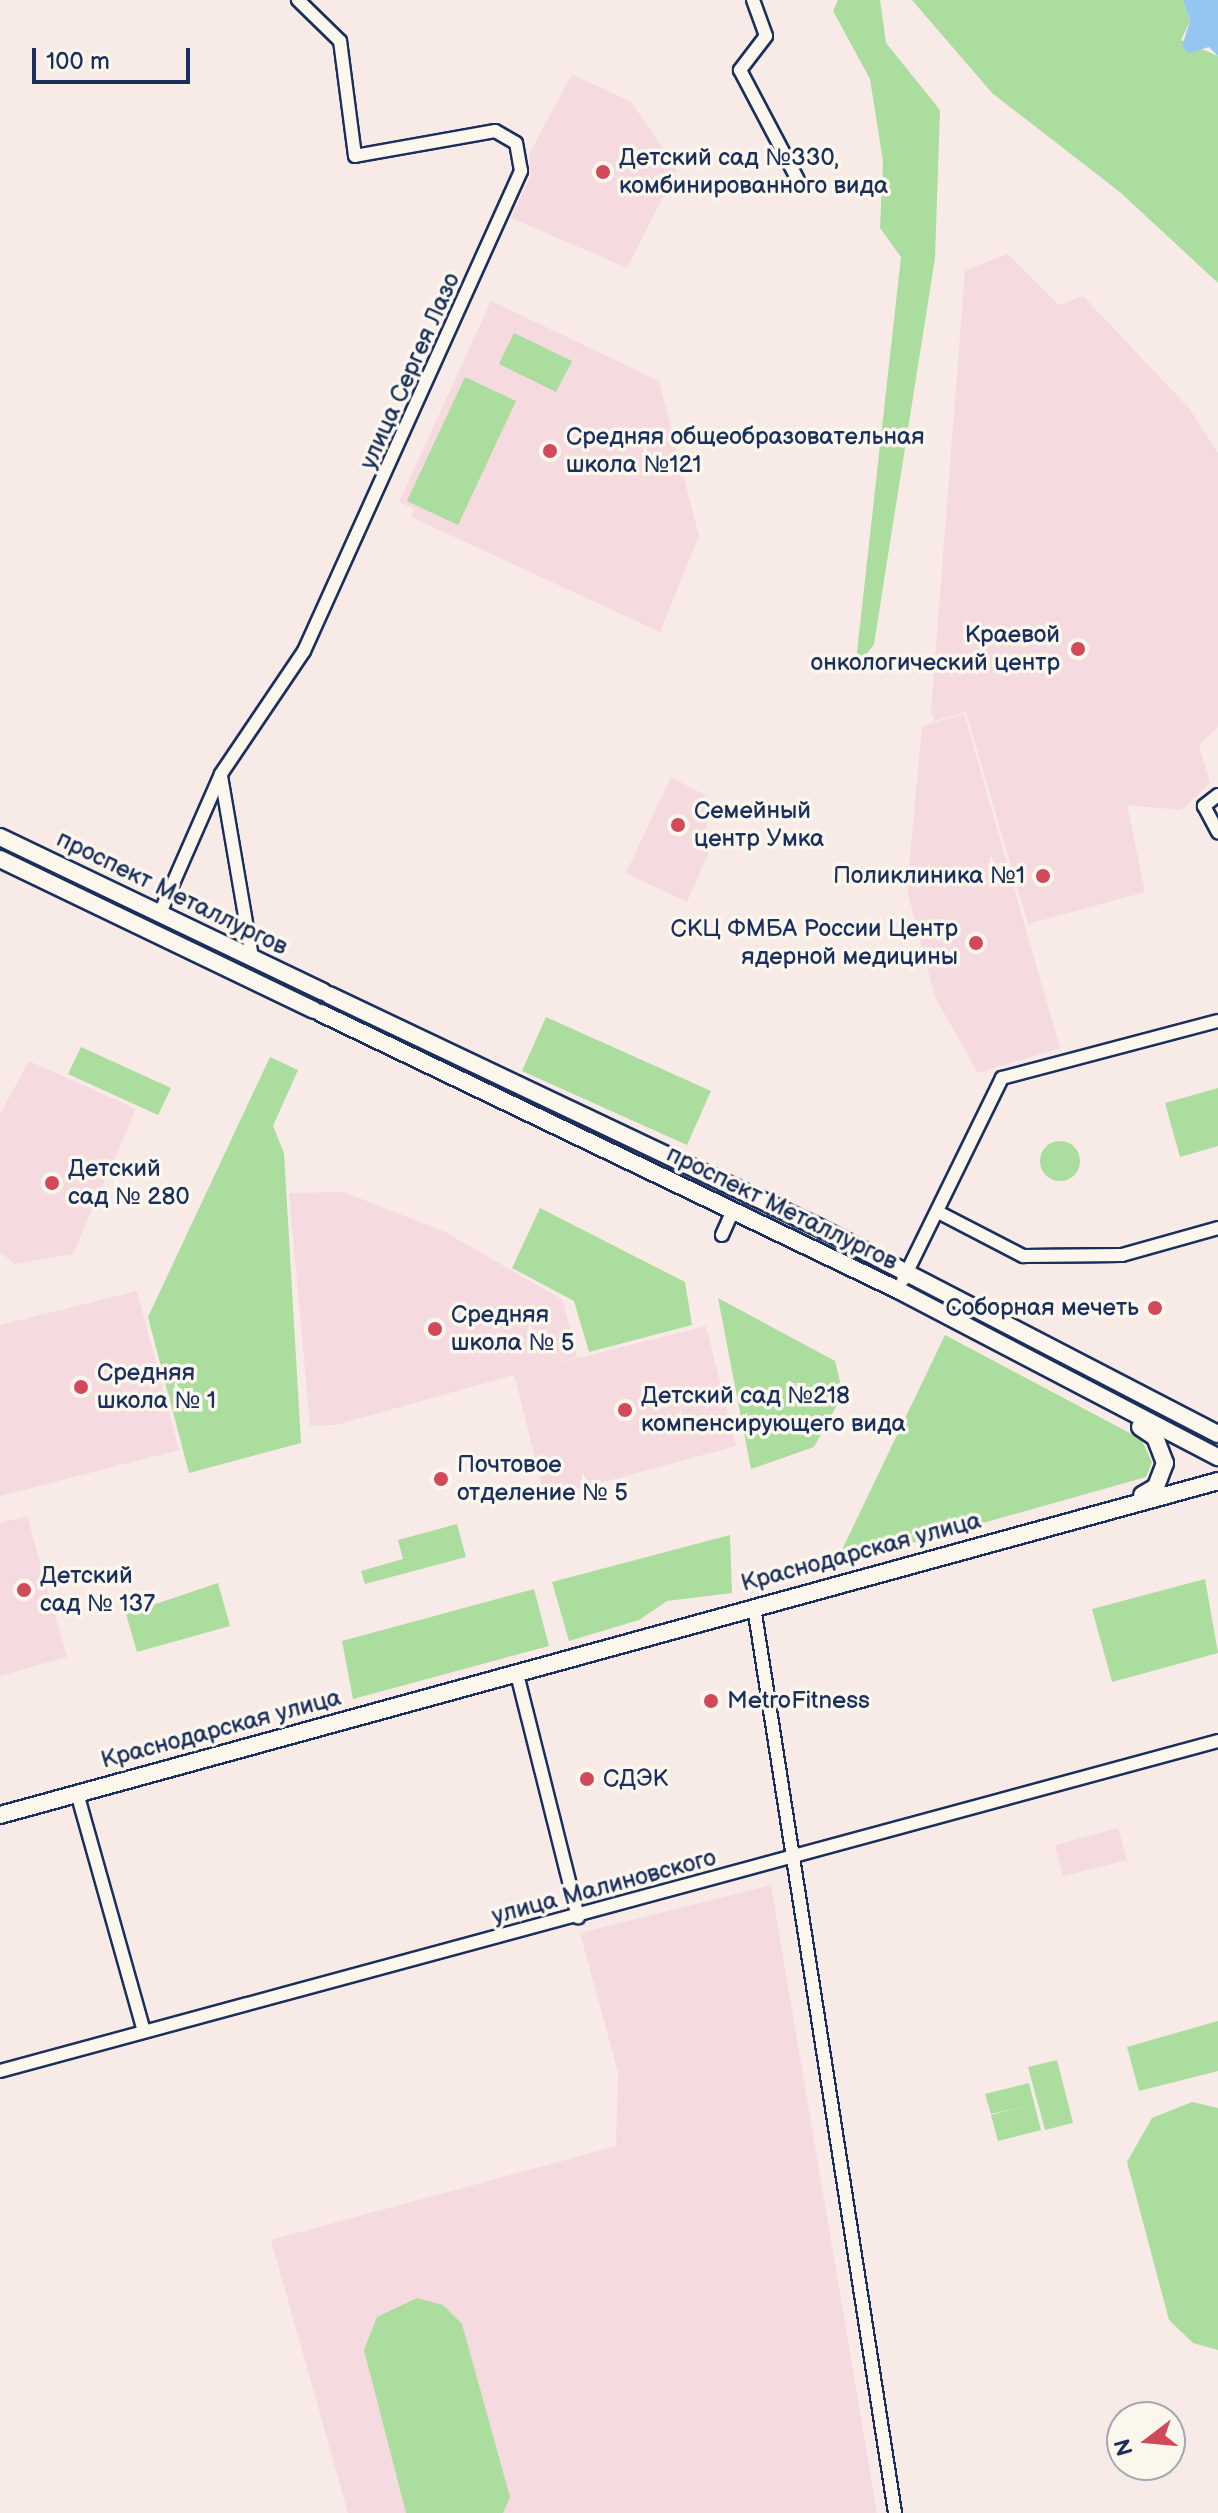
<!DOCTYPE html>
<meta charset="utf-8">
<style>
body{margin:0}
#map{position:relative;width:1218px;height:2513px;overflow:hidden;background:#f8eae6;font-family:"Balsamiq Sans",sans-serif}
div>[style]{position:absolute}
.built>*{inset:0;background:#f5dbdf}
.green>*{inset:0;background:#abdd9e}
.round{border-radius:50%}
.water>*{inset:0;background:#94c6f1}
.roads{filter:drop-shadow(2px 0 #1b2f5e) drop-shadow(-2px 0 #1b2f5e) drop-shadow(0 2px #1b2f5e) drop-shadow(0 -2px #1b2f5e)}
.minor>*{height:12px;margin:-6px;padding:0 6px;transform-origin:6px;border-radius:6px;background:#fbf7ec}
.major>*{height:16px;margin:-8px;padding:0 8px;transform-origin:8px;border-radius:8px;background:#fbf7ec}
.dots>*{width:22px;height:22px;translate:-50% -50%;box-sizing:border-box;border:4px solid #fbf7ec;border-radius:50%}
span{translate:-50% -50%;white-space:nowrap;text-align:center;line-height:1.15;-webkit-text-stroke:7px #fbf7ec;paint-order:stroke}
.poi-label{font-size:24px;color:#1b2f5e}
.left{translate:0 -50%;text-align:left}
.right{translate:-100% -50%;text-align:right}
.street-label{font-size:24px;color:#1b2f5e}
.north{position:absolute;left:1106px;top:2401px;width:80px;height:80px;box-sizing:border-box;background:#fbf7ec;border:2px solid #a1a7b3;border-radius:50%;rotate:254deg;font-size:22px;font-weight:700;line-height:32px;text-align:center;color:#1b2f5e}
.north::after{content:'';display:block;margin:auto;width:28px;height:36px;background:#d1495b;clip-path:polygon(50% 0,100% 100%,50% 72%,0 100%)}
.scale{position:absolute;left:32px;top:48px;width:158px;height:36px;box-sizing:border-box;border:4px solid #1b2f5e;border-top:0;padding-left:10px;font-size:24px;line-height:28px;white-space:nowrap;color:#1b2f5e;-webkit-text-stroke:6px #fbf7ec;paint-order:stroke}
</style>
<div id="map">
<div class="built">
<div style="clip-path:polygon(572px 74px,631px 102px,677px 169px,627px 268px,511px 218px,531px 175px,529px 154px)"></div>
<div style="clip-path:polygon(1008px 254px,1059px 305px,1083px 296px,1189px 408px,1218px 453px,1218px 727px,1199px 745px,1210px 783px,1181px 810px,1127px 805px,1145px 892px,1028px 924px,966px 712px,934px 721px,931px 711px,965px 270px)"></div>
<div style="clip-path:polygon(491px 301px,659px 381px,699px 536px,660px 632px,411px 517px,415px 509px,399px 502px)"></div>
<div style="clip-path:polygon(964px 714px,1060px 1048px,978px 1073px,935px 997px,907px 890px,922px 726px)"></div>
<div style="clip-path:polygon(671px 777px,705px 795px,708px 854px,687px 902px,626px 873px)"></div>
<div style="clip-path:polygon(29px 1061px,136px 1109px,73px 1254px,15px 1264px,0 1252px,0 1114px)"></div>
<div style="clip-path:polygon(344px 1192px,445px 1232px,563px 1300px,577px 1357px,336px 1425px,310px 1426px,289px 1193px)"></div>
<div style="clip-path:polygon(137px 1291px,179px 1450px,0 1496px,0 1325px)"></div>
<div style="clip-path:polygon(706px 1326px,736px 1446px,545px 1498px,514px 1374px)"></div>
<div style="clip-path:polygon(27px 1516px,67px 1657px,0 1676px,0 1523px)"></div>
<div style="clip-path:polygon(1118px 1828px,1127px 1860px,1063px 1876px,1055px 1845px)"></div>
<div style="clip-path:polygon(771px 1885px,877px 2513px,348px 2513px,271px 2240px,616px 2146px,618px 2072px,580px 1933px)"></div>
</div>
<div class="green">
<div style="clip-path:polygon(838px 0,880px 0,886px 43px,940px 110px,935px 258px,874px 644px,855px 670px,901px 257px,880px 228px,883px 161px,870px 79px,833px 11px)"></div>
<div style="clip-path:polygon(912px 0,1183px 0,1190px 21px,1181px 40px,1218px 56px,1218px 283px,1121px 193px,992px 93px)"></div>
<div style="clip-path:polygon(514px 333px,572px 361px,556px 392px,499px 364px)"></div>
<div style="clip-path:polygon(465px 377px,516px 401px,458px 525px,407px 501px)"></div>
<div style="clip-path:polygon(546px 1017px,711px 1091px,687px 1145px,522px 1071px)"></div>
<div style="clip-path:polygon(81px 1047px,171px 1088px,158px 1115px,68px 1074px)"></div>
<div style="clip-path:polygon(270px 1057px,298px 1070px,273px 1126px,284px 1153px,301px 1443px,189px 1473px,148px 1317px)"></div>
<div style="clip-path:polygon(1218px 1088px,1218px 1146px,1180px 1157px,1165px 1103px)"></div>
<div class="round" style="left:1040px;top:1141px;width:40px;height:40px"></div>
<div style="clip-path:polygon(540px 1208px,685px 1282px,692px 1325px,589px 1352px,574px 1301px,512px 1268px)"></div>
<div style="clip-path:polygon(718px 1298px,835px 1361px,843px 1394px,814px 1447px,751px 1469px)"></div>
<div style="clip-path:polygon(945px 1335px,1141px 1439px,1152px 1462px,1146px 1477px,873px 1554px,840px 1554px)"></div>
<div style="clip-path:polygon(457px 1524px,466px 1557px,365px 1584px,361px 1571px,403px 1559px,398px 1540px)"></div>
<div style="clip-path:polygon(730px 1535px,732px 1593px,667px 1601px,639px 1620px,569px 1641px,552px 1582px)"></div>
<div style="clip-path:polygon(1205px 1579px,1218px 1653px,1112px 1682px,1092px 1609px)"></div>
<div style="clip-path:polygon(218px 1583px,230px 1626px,137px 1652px,126px 1614px)"></div>
<div style="clip-path:polygon(534px 1589px,549px 1646px,353px 1699px,342px 1641px)"></div>
<div style="clip-path:polygon(1218px 2021px,1218px 2071px,1139px 2091px,1127px 2047px)"></div>
<div style="clip-path:polygon(1057px 2060px,1073px 2123px,1045px 2130px,1028px 2067px)"></div>
<div style="clip-path:polygon(1029px 2083px,1041px 2130px,998px 2141px,991px 2115px,1025px 2106px,991px 2114px,985px 2094px)"></div>
<div style="clip-path:polygon(1192px 2102px,1218px 2108px,1218px 2350px,1193px 2343px,1169px 2320px,1127px 2162px,1152px 2118px)"></div>
<div style="clip-path:polygon(417px 2298px,443px 2305px,462px 2324px,510px 2497px,503px 2513px,406px 2513px,364px 2350px,377px 2317px)"></div>
</div>
<div class="water">
<div style="clip-path:polygon(1183px 0,1218px 0,1218px 56px,1209px 47px,1189px 53px,1182px 46px,1190px 21px)"></div>
</div>
<div class="roads">
<div class="minor">
<div style="left:753px;top:0;width:38px;rotate:70deg"></div>
<div style="left:766px;top:36px;width:43px;rotate:127.4deg"></div>
<div style="left:740px;top:70px;width:124px;rotate:62.2deg"></div>
<div style="left:221px;top:776px;width:185px;rotate:80.3deg"></div>
<div style="left:1218px;top:795px;width:18px;rotate:142deg"></div>
<div style="left:1204px;top:806px;width:30px;rotate:62deg"></div>
<div style="left:160px;top:913px;width:152px;rotate:-66.3deg"></div>
<div style="left:221px;top:774px;width:148px;rotate:-56deg"></div>
<div style="left:304px;top:651px;width:527px;rotate:-65.67deg"></div>
<div style="left:521px;top:171px;width:28px;rotate:-100deg"></div>
<div style="left:516px;top:143px;width:24px;rotate:-150deg"></div>
<div style="left:495px;top:131px;width:142px;rotate:169.9deg"></div>
<div style="left:355px;top:156px;width:116px;rotate:-97.4deg"></div>
<div style="left:340px;top:41px;width:59px;rotate:-135.7deg"></div>
<div style="left:938px;top:1212px;width:96px;rotate:27.4deg"></div>
<div style="left:1023px;top:1256px;width:99px;rotate:-0.6deg"></div>
<div style="left:1122px;top:1255px;width:100px;rotate:-15.7deg"></div>
<div style="left:722px;top:1235px;width:27px;rotate:-66deg"></div>
<div style="left:903px;top:1280px;width:225px;rotate:-63.9deg"></div>
<div style="left:1002px;top:1078px;width:223px;rotate:-14.8deg"></div>
<div style="left:754px;top:1607px;width:917px;rotate:81.15deg"></div>
<div style="left:517px;top:1674px;width:251px;rotate:75.9deg"></div>
<div style="left:77px;top:1793px;width:247px;rotate:74.3deg"></div>
<div style="left:0;top:2071px;width:1262px;rotate:-15.16deg"></div>
</div>
<div class="major">
<div style="left:0;top:837px;width:358px;rotate:25.6deg"></div>
<div style="left:0;top:859px;width:348px;rotate:25.7deg"></div>
<div style="left:329px;top:995px;width:550px;rotate:25.4deg"></div>
<div style="left:826px;top:1231px;width:441px;rotate:27.4deg"></div>
<div style="left:321px;top:1013px;width:640px;rotate:25.64deg"></div>
<div style="left:898px;top:1290px;width:361px;rotate:27.6deg"></div>
<div style="left:1140px;top:1427px;width:18px;rotate:34deg"></div>
<div style="left:1155px;top:1437px;width:28px;rotate:69deg"></div>
<div style="left:1165px;top:1463px;width:26px;rotate:111deg"></div>
<div style="left:1156px;top:1487px;width:16px;rotate:150deg"></div>
<div style="left:0;top:1815px;width:1263px;rotate:-15.33deg"></div>
</div>
</div>
<div class="dots">
<div style="left:603px;top:172px;background:#d1495b"></div>
<div style="left:550px;top:451px;background:#d1495b"></div>
<div style="left:1078px;top:649px;background:#d1495b"></div>
<div style="left:678px;top:825px;background:#d1495b"></div>
<div style="left:1043px;top:876px;background:#d1495b"></div>
<div style="left:976px;top:943px;background:#d1495b"></div>
<div style="left:52px;top:1183px;background:#d1495b"></div>
<div style="left:1155px;top:1308px;background:#d1495b"></div>
<div style="left:435px;top:1329px;background:#d1495b"></div>
<div style="left:81px;top:1387px;background:#d1495b"></div>
<div style="left:625px;top:1410px;background:#d1495b"></div>
<div style="left:441px;top:1479px;background:#d1495b"></div>
<div style="left:24px;top:1590px;background:#d1495b"></div>
<div style="left:711px;top:1701px;background:#d1495b"></div>
<div style="left:587px;top:1779px;background:#d1495b"></div>
</div>
<div class="poi-label">
<span class="left" style="left:619px;top:172px">Детский сад №330,<br>комбинированного вида</span>
<span class="left" style="left:566px;top:451px">Средняя общеобразовательная<br>школа №121</span>
<span class="right" style="left:1060px;top:649px">Краевой<br>онкологический центр</span>
<span class="left" style="left:694px;top:825px">Семейный<br>центр Умка</span>
<span class="right" style="left:1025px;top:876px">Поликлиника №1</span>
<span class="right" style="left:958px;top:943px">СКЦ ФМБА России Центр<br>ядерной медицины</span>
<span class="left" style="left:68px;top:1183px">Детский<br>сад № 280</span>
<span class="right" style="left:1139px;top:1308px">Соборная мечеть</span>
<span class="left" style="left:451px;top:1329px">Средняя<br>школа № 5</span>
<span class="left" style="left:97px;top:1387px">Средняя<br>школа № 1</span>
<span class="left" style="left:641px;top:1410px">Детский сад №218<br>компенсирующего вида</span>
<span class="left" style="left:457px;top:1479px">Почтовое<br>отделение № 5</span>
<span class="left" style="left:40px;top:1590px">Детский<br>сад № 137</span>
<span class="left" style="left:727px;top:1701px">MetroFitness</span>
<span class="left" style="left:603px;top:1779px">СДЭК</span>
</div>
<div class="street-label">
<span style="left:410px;top:371px;rotate:-66deg">улица Сергея Лазо</span>
<span style="left:172px;top:893px;rotate:26deg">проспект Металлургов</span>
<span style="left:782px;top:1208px;rotate:26deg">проспект Металлургов</span>
<span style="left:861px;top:1552px;rotate:-15deg">Краснодарская улица</span>
<span style="left:221px;top:1729px;rotate:-15deg">Краснодарская улица</span>
<span style="left:604px;top:1887px;rotate:-15deg">улица Малиновского</span>
</div>
<div class="north">N</div>
<div class="scale">100 m</div>
</div>
